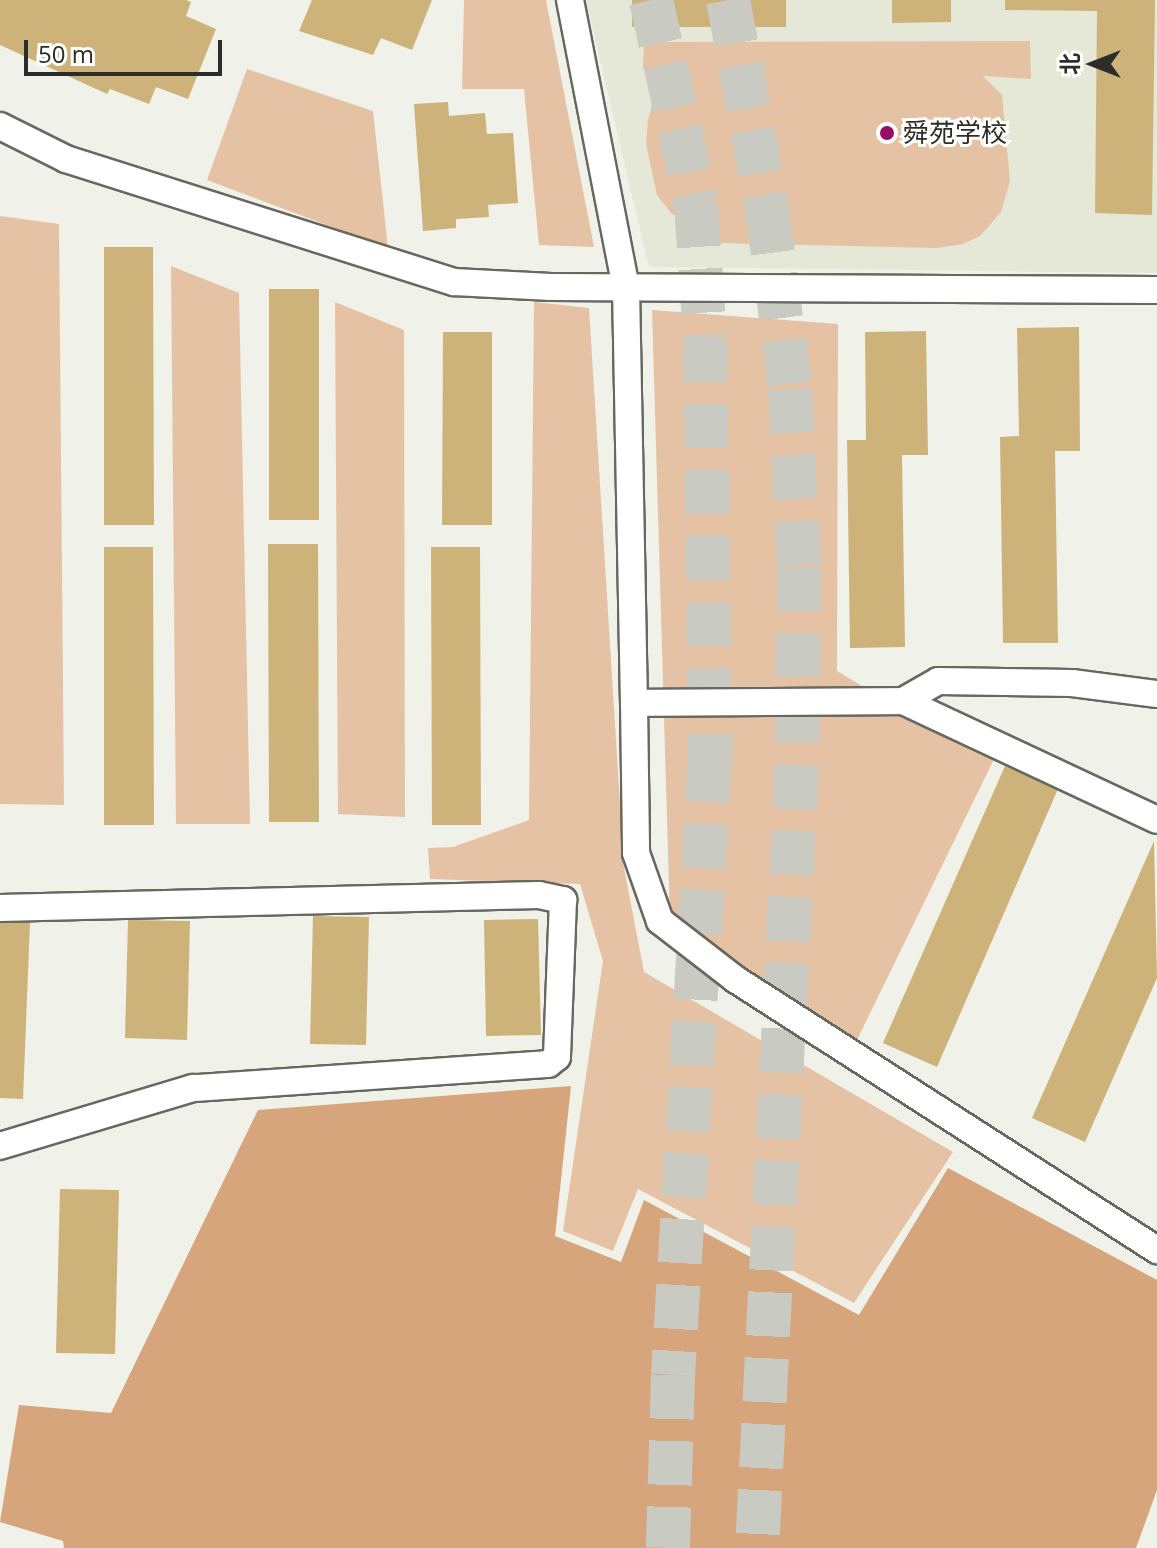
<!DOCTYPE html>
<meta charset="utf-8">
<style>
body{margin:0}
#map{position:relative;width:1157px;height:1548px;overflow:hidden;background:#f0f1e8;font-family:"Open Sans","Noto Sans SC",sans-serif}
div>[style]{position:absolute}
.built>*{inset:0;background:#e5e7d7}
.green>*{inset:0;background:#e5c2a4}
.forest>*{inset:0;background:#d6a57b}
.building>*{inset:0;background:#cdb37a}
.trunk-tunnel>*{height:44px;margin-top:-22px;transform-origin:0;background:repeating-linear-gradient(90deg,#c9cac2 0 44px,transparent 0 66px)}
.roads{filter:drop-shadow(2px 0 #676860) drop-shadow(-2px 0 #676860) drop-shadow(0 2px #676860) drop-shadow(0 -2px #676860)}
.minor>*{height:26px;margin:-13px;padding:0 13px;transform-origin:13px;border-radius:13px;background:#fff}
.dots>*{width:22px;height:22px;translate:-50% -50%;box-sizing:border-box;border:4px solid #fffffe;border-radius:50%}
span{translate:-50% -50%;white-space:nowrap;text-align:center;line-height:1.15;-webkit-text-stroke:6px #fffffe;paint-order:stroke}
.poi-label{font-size:26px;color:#2c2c29}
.left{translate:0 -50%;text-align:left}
.north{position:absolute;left:1053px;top:24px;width:80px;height:80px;-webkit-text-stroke:6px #fffffe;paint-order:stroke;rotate:270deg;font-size:22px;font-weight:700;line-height:32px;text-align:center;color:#2c2c29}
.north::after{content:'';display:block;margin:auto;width:28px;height:36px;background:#2c2c29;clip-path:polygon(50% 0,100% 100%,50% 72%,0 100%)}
.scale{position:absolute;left:24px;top:40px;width:198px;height:36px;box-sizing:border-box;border:4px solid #2c2c29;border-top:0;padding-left:10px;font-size:24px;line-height:28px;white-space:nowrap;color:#2c2c29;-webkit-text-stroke:6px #fffffe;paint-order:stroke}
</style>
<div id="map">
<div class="built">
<div style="clip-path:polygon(586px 0,1157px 0,1157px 273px,649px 267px)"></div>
</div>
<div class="green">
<div style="clip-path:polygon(464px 0,546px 0,594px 247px,539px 245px,524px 89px,462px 89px)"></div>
<div style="clip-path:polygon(1030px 41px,1031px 79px,983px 76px,1002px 95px,1010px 181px,1001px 212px,980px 236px,963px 244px,936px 248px,717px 243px,671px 213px,657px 195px,646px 144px,648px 120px,654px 97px,674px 71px,643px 69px,644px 42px)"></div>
<div style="clip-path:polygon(247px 69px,373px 111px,388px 248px,207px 180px)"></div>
<div style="clip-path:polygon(0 216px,59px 224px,64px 805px,0 804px)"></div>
<div style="clip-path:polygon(171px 266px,239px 293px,250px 824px,176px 824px)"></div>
<div style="clip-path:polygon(335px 302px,404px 330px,405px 817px,338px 814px)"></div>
<div style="clip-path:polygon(534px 302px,589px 308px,624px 868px,644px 972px,953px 1152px,854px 1303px,638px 1189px,613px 1251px,563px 1231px,603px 961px,580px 884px,430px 879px,428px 848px,453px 847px,529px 820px)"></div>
<div style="clip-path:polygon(652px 310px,838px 324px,837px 671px,907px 713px,996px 755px,856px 1042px,670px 920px)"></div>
</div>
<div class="forest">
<div style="clip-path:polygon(571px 1086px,555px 1236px,621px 1262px,644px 1200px,859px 1315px,948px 1168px,1157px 1280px,1157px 1490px,1136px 1548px,64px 1548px,63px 1541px,0 1522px,19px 1405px,111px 1413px,258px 1110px)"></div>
</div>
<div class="building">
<div style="clip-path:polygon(0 0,186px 0,191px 2px,186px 16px,216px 29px,188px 99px,156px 87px,149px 104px,110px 89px,107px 94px,0 45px)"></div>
<div style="clip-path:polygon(312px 0,432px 0,412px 50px,381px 38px,373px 55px,299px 31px)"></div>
<div style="clip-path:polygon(632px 0,786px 0,786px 27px,632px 27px)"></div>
<div style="clip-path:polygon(892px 0,951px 0,951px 22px,892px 23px)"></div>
<div style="clip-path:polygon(1005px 0,1155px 0,1152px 215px,1095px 213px,1097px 11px,1005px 10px)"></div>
<div style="clip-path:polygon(448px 102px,449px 116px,485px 113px,487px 134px,513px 133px,518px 203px,488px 205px,489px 217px,456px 219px,456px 228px,423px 231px,414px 104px)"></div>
<div style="clip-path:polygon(104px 247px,153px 247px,154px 525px,104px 525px)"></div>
<div style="clip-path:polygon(269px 289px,319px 289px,319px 520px,269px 520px)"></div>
<div style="clip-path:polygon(1079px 327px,1080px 451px,1055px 451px,1058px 643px,1003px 643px,1000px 437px,1019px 436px,1017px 328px)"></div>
<div style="clip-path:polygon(926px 331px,928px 455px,902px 455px,905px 647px,850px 648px,847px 440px,866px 440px,865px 332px)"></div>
<div style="clip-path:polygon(443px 332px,492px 332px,492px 525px,442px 525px)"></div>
<div style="clip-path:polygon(268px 544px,318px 544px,319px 822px,269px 822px)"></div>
<div style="clip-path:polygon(104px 547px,153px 547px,154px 825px,104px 825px)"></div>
<div style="clip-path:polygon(431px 547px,480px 547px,481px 825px,432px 825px)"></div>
<div style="clip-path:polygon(1005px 766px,1058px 789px,937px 1067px,883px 1043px)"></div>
<div style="clip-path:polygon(1154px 841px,1157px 978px,1085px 1142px,1032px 1118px)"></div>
<div style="clip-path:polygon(313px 916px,369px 917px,366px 1045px,310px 1044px)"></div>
<div style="clip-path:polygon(538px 919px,541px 1035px,486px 1036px,484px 920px)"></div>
<div style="clip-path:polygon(128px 920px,190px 921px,187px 1040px,125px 1038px)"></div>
<div style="clip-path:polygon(0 921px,30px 922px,23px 1099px,0 1098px)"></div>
<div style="clip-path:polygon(60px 1189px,119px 1190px,115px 1354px,56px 1353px)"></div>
</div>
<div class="trunk-tunnel">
<div style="left:651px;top:0;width:208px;rotate:77.5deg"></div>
<div style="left:696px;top:203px;width:135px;rotate:86.2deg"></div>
<div style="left:705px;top:338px;width:420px;rotate:89.3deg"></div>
<div style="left:710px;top:758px;width:618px;rotate:93.43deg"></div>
<div style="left:673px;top:1375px;width:173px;rotate:91.7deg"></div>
<div style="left:728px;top:0;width:213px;rotate:79.4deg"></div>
<div style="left:767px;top:209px;width:181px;rotate:82.7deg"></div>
<div style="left:790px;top:389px;width:178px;rotate:87.1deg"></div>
<div style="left:799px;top:567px;width:198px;rotate:90.6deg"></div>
<div style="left:797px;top:765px;width:784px;rotate:92.92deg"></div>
</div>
<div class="roads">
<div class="minor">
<div style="left:570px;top:0;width:293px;rotate:79deg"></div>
<div style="left:626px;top:288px;width:415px;rotate:88.9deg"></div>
<div style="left:634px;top:703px;width:269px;rotate:-0.4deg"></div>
<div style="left:903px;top:701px;width:280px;rotate:25.1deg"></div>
<div style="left:0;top:126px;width:74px;rotate:26.6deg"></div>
<div style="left:66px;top:159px;width:407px;rotate:17.6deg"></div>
<div style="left:454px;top:282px;width:97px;rotate:3deg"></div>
<div style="left:551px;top:287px;width:606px;rotate:0.28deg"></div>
<div style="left:903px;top:701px;width:40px;rotate:-29.7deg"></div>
<div style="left:938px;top:681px;width:134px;rotate:0.9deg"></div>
<div style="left:1072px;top:683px;width:86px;rotate:7.4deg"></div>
<div style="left:634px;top:703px;width:150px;rotate:89.2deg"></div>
<div style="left:636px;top:853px;width:72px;rotate:70.6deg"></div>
<div style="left:660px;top:921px;width:95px;rotate:37.7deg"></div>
<div style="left:735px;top:979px;width:502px;rotate:32.71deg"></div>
<div style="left:0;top:908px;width:539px;rotate:-1.38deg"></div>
<div style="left:539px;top:895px;width:25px;rotate:12deg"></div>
<div style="left:563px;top:900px;width:157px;rotate:92.2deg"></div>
<div style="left:557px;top:1057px;width:11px;rotate:142deg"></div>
<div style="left:548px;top:1064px;width:356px;rotate:176.1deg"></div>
<div style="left:193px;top:1088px;width:202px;rotate:163.3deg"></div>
</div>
</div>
<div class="dots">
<div style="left:887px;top:133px;background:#960f66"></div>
</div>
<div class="poi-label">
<span class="left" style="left:903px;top:133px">舜苑学校</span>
</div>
<div class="north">北</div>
<div class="scale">50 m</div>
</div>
